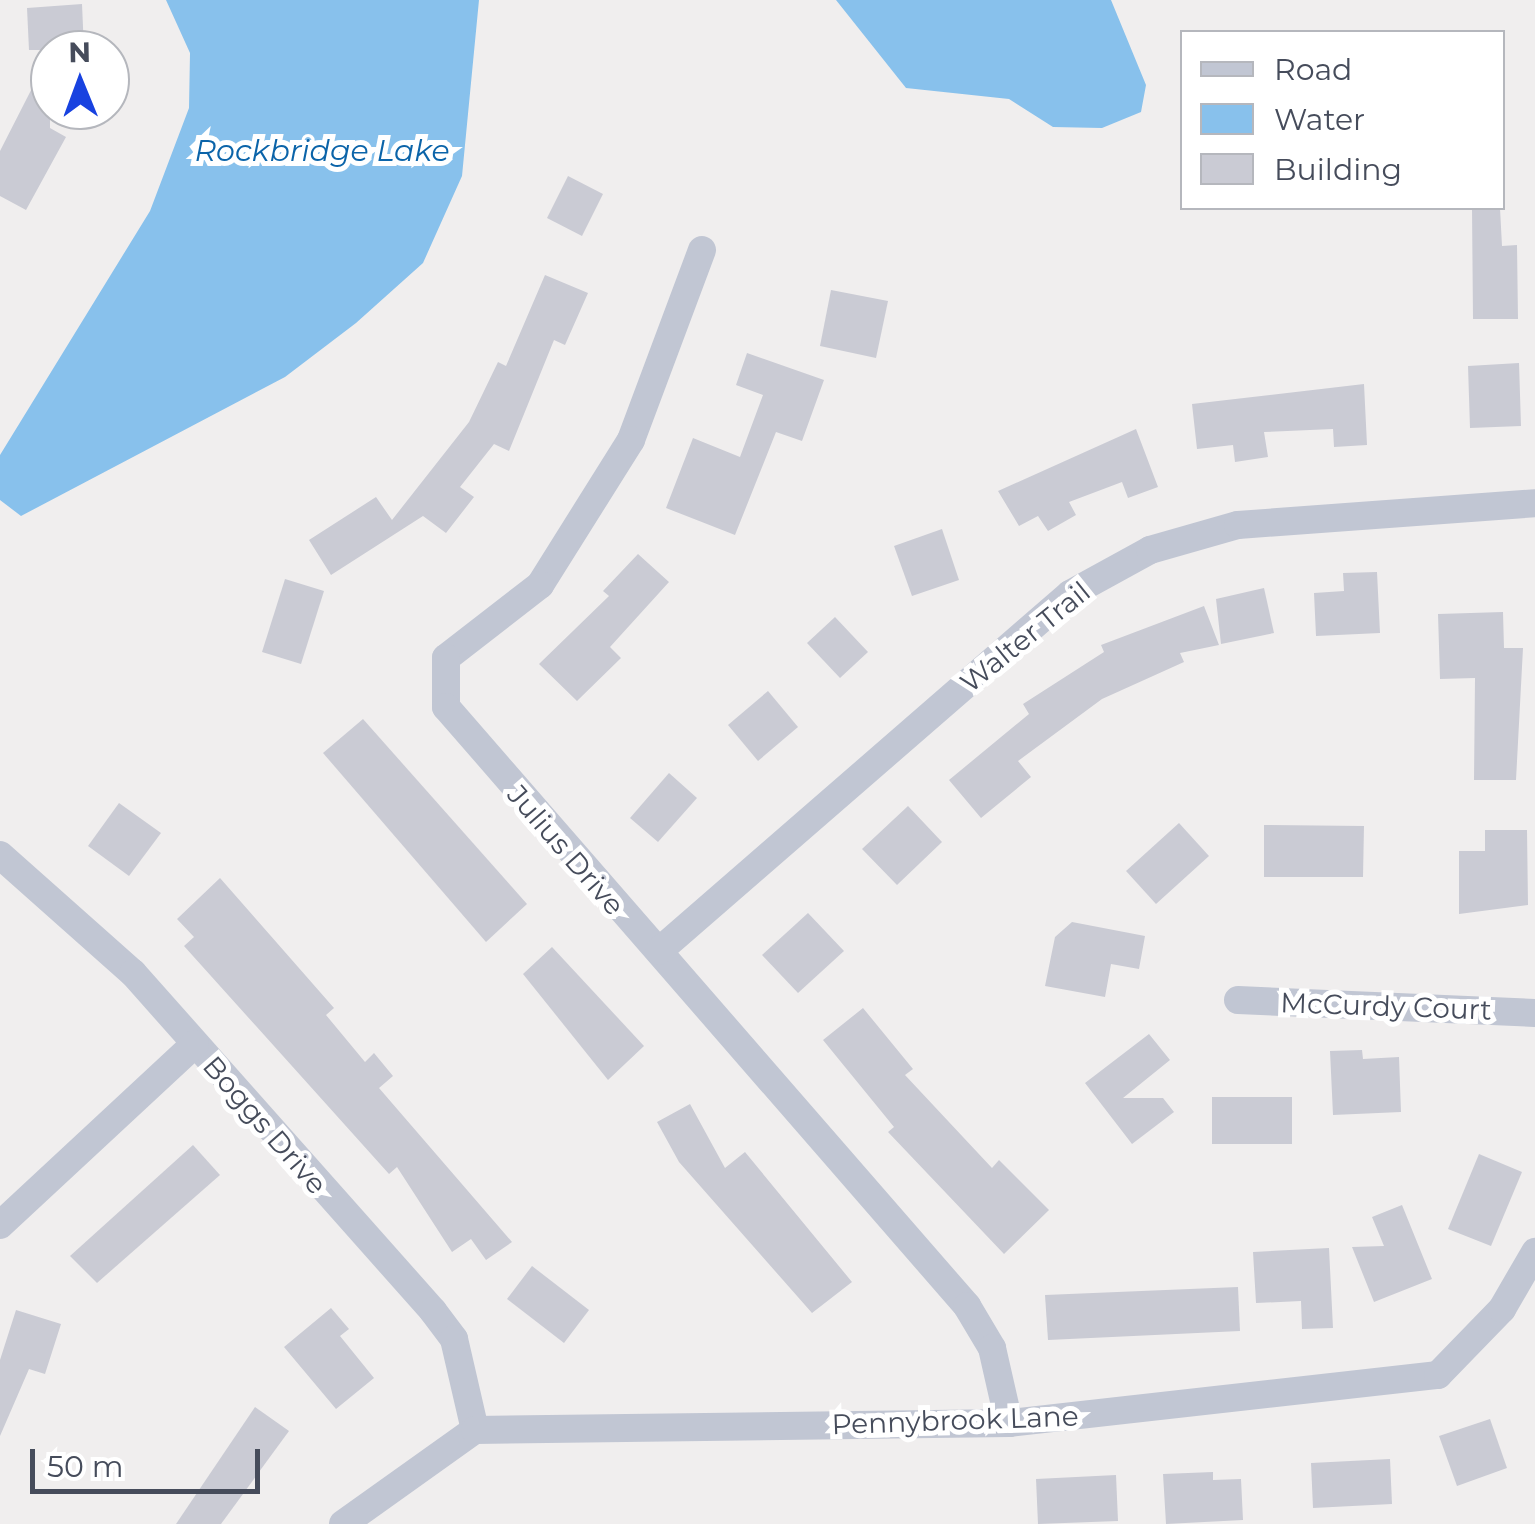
<!DOCTYPE html>
<style>
body{margin:0}
#map{position:relative;width:1535px;height:1524px;overflow:hidden;background:#f0eeee;font-family:Montserrat,sans-serif}
div>[style]{position:absolute}
.water>*{inset:0;background:#88c1ec}
.building>*{inset:0;background:#cacbd4}
.minor>*{height:28px;margin:-14px;padding:0 14px;transform-origin:14px;border-radius:14px;background:#c1c6d3}
span{translate:-50% -50%;white-space:nowrap;text-align:center;line-height:1.15;-webkit-text-stroke:10px #fff;paint-order:stroke}
.street-label{font-size:28px;color:#464c5b}
.water-label{font-size:30px;color:#0b64a9;font-style:italic}
.legend{position:absolute;left:1180px;top:30px;width:325px;height:180px;box-sizing:border-box;background:#fff;border:2px solid #b5b7bd;margin:0;padding:12px 18px;list-style:none;font-size:30px;color:#464c5b}
.legend li{display:flex;align-items:center;gap:20px;height:50px}
.legend b{width:50px;border:2px solid #b5b7bd}
.north{position:absolute;left:30px;top:30px;width:100px;height:100px;box-sizing:border-box;background:#fff;border:2px solid #b5b7bd;border-radius:50%;rotate:359deg;font-size:28px;font-weight:700;line-height:40px;text-align:center;color:#464c5b}
.north::after{content:'';display:block;margin:auto;width:35px;height:45px;background:#1842e0;clip-path:polygon(50% 0,100% 100%,50% 72%,0 100%)}
.scale{position:absolute;left:30px;top:1449px;width:230px;height:45px;box-sizing:border-box;border:5px solid #464c5b;border-top:0;padding-left:12px;font-size:30px;line-height:35px;white-space:nowrap;color:#464c5b;-webkit-text-stroke:8px #fff;paint-order:stroke}
</style>
<div id="map">
<div class="water">
<div style="clip-path:polygon(166px 0,479px 0,462px 176px,423px 263px,356px 323px,285px 377px,21px 516px,0 500px,0 455px,150px 211px,189px 108px,190px 53px)"></div>
<div style="clip-path:polygon(836px 0,1111px 0,1146px 85px,1141px 112px,1102px 128px,1053px 127px,1009px 99px,906px 88px)"></div>
</div>
<div class="building">
<div style="clip-path:polygon(82px 4px,84px 50px,29px 50px,27px 8px)"></div>
<div style="clip-path:polygon(50px 53px,50px 128px,66px 137px,26px 210px,0 196px,0 151px)"></div>
<div style="clip-path:polygon(568px 176px,603px 194px,582px 236px,547px 218px)"></div>
<div style="clip-path:polygon(1472px 208px,1500px 208px,1502px 246px,1517px 245px,1518px 319px,1473px 319px)"></div>
<div style="clip-path:polygon(545px 275px,588px 293px,565px 345px,554px 340px,509px 451px,494px 444px,460px 487px,474px 497px,446px 533px,423px 516px,331px 575px,309px 540px,376px 497px,392px 520px,469px 422px,498px 362px,506px 366px)"></div>
<div style="clip-path:polygon(831px 290px,888px 301px,876px 358px,820px 346px)"></div>
<div style="clip-path:polygon(747px 353px,824px 380px,802px 441px,776px 432px,735px 535px,666px 508px,693px 438px,740px 457px,763px 395px,736px 385px)"></div>
<div style="clip-path:polygon(1519px 363px,1521px 426px,1470px 428px,1468px 366px)"></div>
<div style="clip-path:polygon(1364px 384px,1367px 445px,1334px 447px,1333px 429px,1264px 432px,1268px 457px,1235px 462px,1233px 445px,1197px 449px,1192px 404px)"></div>
<div style="clip-path:polygon(1136px 429px,1158px 487px,1128px 498px,1122px 482px,1069px 502px,1076px 515px,1048px 531px,1038px 516px,1019px 526px,998px 491px)"></div>
<div style="clip-path:polygon(942px 529px,959px 580px,912px 596px,894px 546px)"></div>
<div style="clip-path:polygon(638px 554px,669px 582px,610px 647px,621px 658px,577px 701px,539px 664px,609px 596px,603px 591px)"></div>
<div style="clip-path:polygon(1377px 572px,1380px 633px,1316px 636px,1314px 593px,1344px 591px,1343px 573px)"></div>
<div style="clip-path:polygon(285px 579px,324px 591px,301px 664px,262px 652px)"></div>
<div style="clip-path:polygon(1264px 588px,1274px 633px,1221px 644px,1216px 599px)"></div>
<div style="clip-path:polygon(1204px 606px,1219px 645px,1180px 653px,1184px 662px,1102px 699px,1018px 761px,1031px 777px,981px 818px,949px 780px,1029px 714px,1023px 704px,1104px 652px,1101px 645px)"></div>
<div style="clip-path:polygon(1503px 612px,1504px 648px,1523px 648px,1516px 780px,1474px 780px,1475px 678px,1440px 679px,1438px 614px)"></div>
<div style="clip-path:polygon(835px 617px,868px 652px,840px 678px,807px 643px)"></div>
<div style="clip-path:polygon(768px 691px,798px 727px,758px 761px,728px 725px)"></div>
<div style="clip-path:polygon(363px 719px,527px 904px,486px 942px,323px 753px)"></div>
<div style="clip-path:polygon(669px 773px,697px 798px,658px 842px,630px 818px)"></div>
<div style="clip-path:polygon(119px 803px,161px 833px,129px 876px,88px 846px)"></div>
<div style="clip-path:polygon(908px 806px,942px 842px,897px 885px,862px 849px)"></div>
<div style="clip-path:polygon(1179px 823px,1209px 856px,1156px 904px,1126px 871px)"></div>
<div style="clip-path:polygon(1264px 825px,1364px 826px,1363px 877px,1264px 877px)"></div>
<div style="clip-path:polygon(1485px 830px,1527px 830px,1528px 905px,1459px 914px,1459px 851px,1485px 851px)"></div>
<div style="clip-path:polygon(220px 878px,334px 1008px,326px 1015px,365px 1062px,374px 1053px,393px 1076px,379px 1088px,512px 1242px,486px 1260px,471px 1239px,452px 1252px,397px 1167px,389px 1174px,184px 946px,194px 937px,177px 919px)"></div>
<div style="clip-path:polygon(808px 913px,844px 951px,798px 993px,762px 955px)"></div>
<div style="clip-path:polygon(1072px 922px,1145px 936px,1139px 969px,1111px 964px,1105px 997px,1045px 986px,1055px 937px)"></div>
<div style="clip-path:polygon(552px 947px,644px 1046px,608px 1080px,523px 974px)"></div>
<div style="clip-path:polygon(863px 1008px,913px 1069px,905px 1075px,992px 1168px,999px 1160px,1049px 1210px,1004px 1254px,888px 1132px,894px 1127px,823px 1040px)"></div>
<div style="clip-path:polygon(1149px 1034px,1170px 1060px,1123px 1098px,1163px 1098px,1174px 1112px,1132px 1144px,1085px 1083px)"></div>
<div style="clip-path:polygon(1362px 1050px,1363px 1059px,1399px 1057px,1401px 1112px,1333px 1115px,1330px 1051px)"></div>
<div style="clip-path:polygon(1212px 1097px,1292px 1097px,1292px 1144px,1212px 1144px)"></div>
<div style="clip-path:polygon(690px 1104px,725px 1168px,745px 1152px,852px 1282px,812px 1313px,679px 1162px,657px 1122px)"></div>
<div style="clip-path:polygon(193px 1145px,220px 1175px,97px 1283px,70px 1256px)"></div>
<div style="clip-path:polygon(1479px 1154px,1522px 1172px,1491px 1246px,1448px 1229px)"></div>
<div style="clip-path:polygon(1402px 1205px,1432px 1279px,1374px 1302px,1352px 1247px,1384px 1246px,1372px 1217px)"></div>
<div style="clip-path:polygon(1329px 1248px,1333px 1328px,1302px 1329px,1301px 1301px,1256px 1303px,1253px 1252px)"></div>
<div style="clip-path:polygon(532px 1266px,589px 1310px,564px 1343px,507px 1299px)"></div>
<div style="clip-path:polygon(1238px 1287px,1240px 1331px,1048px 1340px,1045px 1295px)"></div>
<div style="clip-path:polygon(331px 1308px,349px 1329px,340px 1336px,374px 1378px,336px 1409px,284px 1347px)"></div>
<div style="clip-path:polygon(16px 1310px,61px 1324px,45px 1374px,29px 1369px,0 1436px,0 1360px)"></div>
<div style="clip-path:polygon(255px 1407px,289px 1431px,221px 1524px,176px 1524px)"></div>
<div style="clip-path:polygon(1490px 1419px,1507px 1468px,1457px 1486px,1439px 1436px)"></div>
<div style="clip-path:polygon(1390px 1459px,1392px 1504px,1313px 1508px,1311px 1463px)"></div>
<div style="clip-path:polygon(1213px 1472px,1213px 1480px,1241px 1479px,1243px 1520px,1166px 1524px,1163px 1474px)"></div>
<div style="clip-path:polygon(1116px 1475px,1118px 1521px,1038px 1524px,1036px 1479px)"></div>
</div>
<div class="minor">
<div style="left:702px;top:250px;width:203px;rotate:110.5deg"></div>
<div style="left:631px;top:440px;width:171px;rotate:122.1deg"></div>
<div style="left:540px;top:585px;width:119px;rotate:142.2deg"></div>
<div style="left:446px;top:658px;width:49px;rotate:90deg"></div>
<div style="left:446px;top:707px;width:794px;rotate:48.98deg"></div>
<div style="left:967px;top:1306px;width:49px;rotate:59.2deg"></div>
<div style="left:992px;top:1348px;width:77px;rotate:77.2deg"></div>
<div style="left:0;top:855px;width:178px;rotate:41.6deg"></div>
<div style="left:133px;top:973px;width:452px;rotate:48.4deg"></div>
<div style="left:433px;top:1311px;width:35px;rotate:53deg"></div>
<div style="left:454px;top:1339px;width:93px;rotate:77deg"></div>
<div style="left:659px;top:951px;width:544px;rotate:-40.98deg"></div>
<div style="left:1070px;top:594px;width:91px;rotate:-28.8deg"></div>
<div style="left:1150px;top:550px;width:91px;rotate:-15.9deg"></div>
<div style="left:1238px;top:525px;width:298px;rotate:-4.2deg"></div>
<div style="left:1238px;top:1000px;width:297px;rotate:2.5deg"></div>
<div style="left:0;top:1225px;width:266px;rotate:-42.9deg"></div>
<div style="left:343px;top:1524px;width:162px;rotate:-35.5deg"></div>
<div style="left:475px;top:1430px;width:534px;rotate:-0.75deg"></div>
<div style="left:1009px;top:1423px;width:432px;rotate:-6.4deg"></div>
<div style="left:1438px;top:1375px;width:92px;rotate:-45.9deg"></div>
<div style="left:1502px;top:1309px;width:66px;rotate:-59.9deg"></div>
</div>
<div class="street-label">
<span style="left:1025px;top:637px;rotate:-39deg">Walter Trail</span>
<span style="left:566px;top:850px;rotate:49deg">Julius Drive</span>
<span style="left:1386px;top:1006px;rotate:2deg">McCurdy Court</span>
<span style="left:265px;top:1125px;rotate:49deg">Boggs Drive</span>
<span style="left:955px;top:1420px;rotate:-2deg">Pennybrook Lane</span>
</div>
<div class="water-label">
<span style="left:322px;top:151px">Rockbridge Lake</span>
</div>
<ul class="legend">
<li><b style="height:12px;background:#c1c6d3"></b>Road</li>
<li><b style="height:28px;background:#88c1ec"></b>Water</li>
<li><b style="height:28px;background:#cacbd4"></b>Building</li>
</ul>
<div class="north">N</div>
<div class="scale">50 m</div>
</div>
